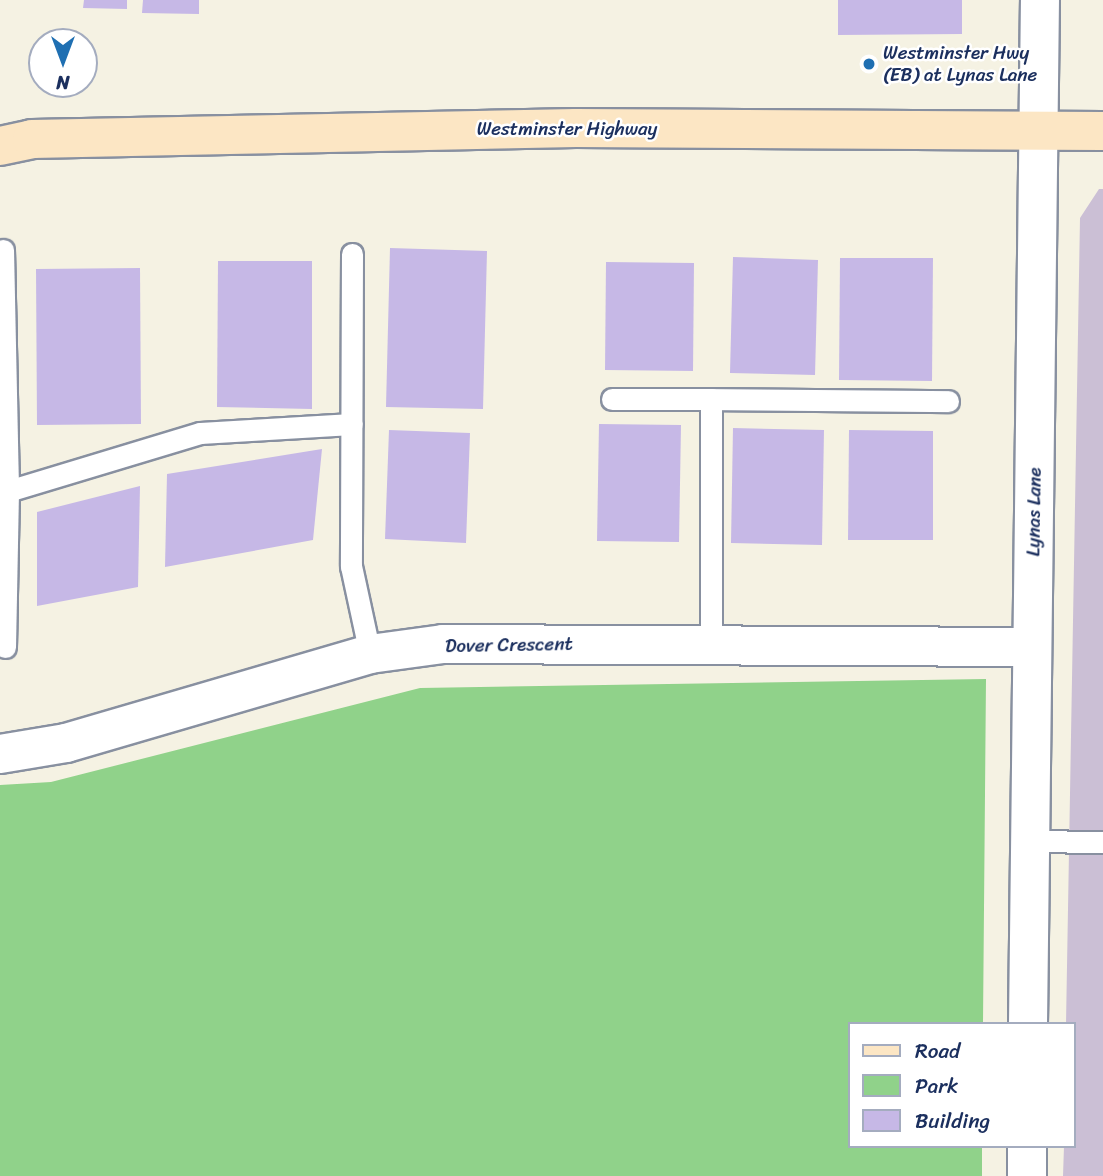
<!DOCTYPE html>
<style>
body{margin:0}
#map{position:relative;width:1103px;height:1176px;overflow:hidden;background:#f5f2e3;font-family:Sriracha,sans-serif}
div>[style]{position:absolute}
.industrial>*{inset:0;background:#cbbfd5}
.green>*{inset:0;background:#90d28a}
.building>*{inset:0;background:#c6b8e6}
.roads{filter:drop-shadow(2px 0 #8890a0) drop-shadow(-2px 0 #8890a0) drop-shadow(0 2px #8890a0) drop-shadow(0 -2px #8890a0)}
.lane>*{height:21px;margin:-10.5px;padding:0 10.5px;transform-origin:10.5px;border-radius:10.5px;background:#fff}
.street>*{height:38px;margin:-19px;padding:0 19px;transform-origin:19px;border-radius:19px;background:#fff}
.secondary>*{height:38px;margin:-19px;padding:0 19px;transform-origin:19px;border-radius:19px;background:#fce6c4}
.dots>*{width:19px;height:19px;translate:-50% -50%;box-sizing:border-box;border:4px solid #fff;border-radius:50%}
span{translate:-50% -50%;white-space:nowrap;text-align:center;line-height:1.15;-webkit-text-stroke:5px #fff;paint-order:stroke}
.poi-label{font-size:19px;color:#1b2f5e}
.left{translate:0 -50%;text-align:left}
.street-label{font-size:19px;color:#1b2f5e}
.legend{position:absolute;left:848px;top:1022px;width:228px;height:126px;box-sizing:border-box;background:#fff;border:2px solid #a4acbf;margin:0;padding:9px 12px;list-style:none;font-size:21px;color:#1b2f5e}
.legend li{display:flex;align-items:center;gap:14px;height:35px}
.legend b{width:35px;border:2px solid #a4acbf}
.north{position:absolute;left:28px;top:28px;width:70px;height:70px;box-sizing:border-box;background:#fff;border:2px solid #a4acbf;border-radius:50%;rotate:180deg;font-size:19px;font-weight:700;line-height:28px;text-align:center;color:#1b2f5e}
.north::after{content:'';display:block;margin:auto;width:24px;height:32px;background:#1f6fb2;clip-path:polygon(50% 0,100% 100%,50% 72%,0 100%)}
</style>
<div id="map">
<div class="industrial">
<div style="clip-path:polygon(1099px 189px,1103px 189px,1103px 1176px,1063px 1176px,1064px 1146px,1073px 1146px,1073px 1024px,1066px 1024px,1080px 218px)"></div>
</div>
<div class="green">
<div style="clip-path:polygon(986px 679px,983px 1024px,849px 1024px,849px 1146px,982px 1146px,982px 1176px,0 1176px,0 785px,51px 782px,420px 688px)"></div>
</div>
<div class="building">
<div style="clip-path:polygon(84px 0,127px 0,127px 9px,83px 8px)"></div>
<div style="clip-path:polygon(143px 0,199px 0,199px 14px,142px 13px)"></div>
<div style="clip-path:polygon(838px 0,962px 0,962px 34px,838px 35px)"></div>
<div style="clip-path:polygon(390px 248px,487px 251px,483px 409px,386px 407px)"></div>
<div style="clip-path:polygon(733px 257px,818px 260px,815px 375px,730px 373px)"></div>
<div style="clip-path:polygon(840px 258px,933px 258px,932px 381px,839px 380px)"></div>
<div style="clip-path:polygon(218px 261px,312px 261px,312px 409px,217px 407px)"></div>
<div style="clip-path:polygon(606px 262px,694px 263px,693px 371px,605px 370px)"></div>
<div style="clip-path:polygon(140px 268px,141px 424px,37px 425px,36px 269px)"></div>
<div style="clip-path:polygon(599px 424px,681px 425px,679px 542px,597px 541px)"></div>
<div style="clip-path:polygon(733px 428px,824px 430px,822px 545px,731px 543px)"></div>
<div style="clip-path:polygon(389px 430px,470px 433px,466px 543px,385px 539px)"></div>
<div style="clip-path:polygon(849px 430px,933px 431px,933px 540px,848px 540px)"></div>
<div style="clip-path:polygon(322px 449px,313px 540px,165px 567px,167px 474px)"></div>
<div style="clip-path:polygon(140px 486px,138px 587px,37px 606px,37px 512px)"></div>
</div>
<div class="roads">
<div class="lane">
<div style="left:3px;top:250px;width:241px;rotate:88.8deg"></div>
<div style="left:8px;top:491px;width:201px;rotate:-16.8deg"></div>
<div style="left:200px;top:433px;width:152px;rotate:-3.4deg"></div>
<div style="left:352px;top:254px;width:312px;rotate:90.2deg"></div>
<div style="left:351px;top:566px;width:90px;rotate:77.8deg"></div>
<div style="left:612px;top:399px;width:99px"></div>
<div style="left:711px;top:643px;width:244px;rotate:-90deg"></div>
<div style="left:711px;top:399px;width:237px;rotate:0.5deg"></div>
<div style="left:5px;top:647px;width:156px;rotate:-88.9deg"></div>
<div style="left:1030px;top:841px;width:73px;rotate:0.8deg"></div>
</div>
<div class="street">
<div style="left:0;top:754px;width:67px;rotate:-9.5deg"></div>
<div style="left:66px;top:743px;width:317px;rotate:-16.3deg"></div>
<div style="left:370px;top:654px;width:74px;rotate:-7.8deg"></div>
<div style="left:443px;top:644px;width:589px;rotate:0.29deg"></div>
<div style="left:1028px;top:1024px;width:1024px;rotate:-89.33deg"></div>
<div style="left:1027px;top:1176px;width:30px;rotate:-90deg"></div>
</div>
<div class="secondary">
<div style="left:0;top:146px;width:33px;rotate:-12deg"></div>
<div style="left:32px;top:139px;width:544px;rotate:-1.16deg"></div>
<div style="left:576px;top:128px;width:527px;rotate:0.33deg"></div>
</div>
</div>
<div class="dots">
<div style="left:869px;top:64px;background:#1f6fb2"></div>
</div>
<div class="poi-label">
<span class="left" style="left:883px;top:64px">Westminster Hwy<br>(EB) at Lynas Lane</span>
</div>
<div class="street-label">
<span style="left:567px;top:129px">Westminster Highway</span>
<span style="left:1034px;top:512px;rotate:-89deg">Lynas Lane</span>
<span style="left:509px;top:645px;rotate:-1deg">Dover Crescent</span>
</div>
<ul class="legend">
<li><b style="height:9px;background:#fce6c4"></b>Road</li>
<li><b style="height:19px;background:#90d28a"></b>Park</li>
<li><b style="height:19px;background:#c6b8e6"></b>Building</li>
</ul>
<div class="north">N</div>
</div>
